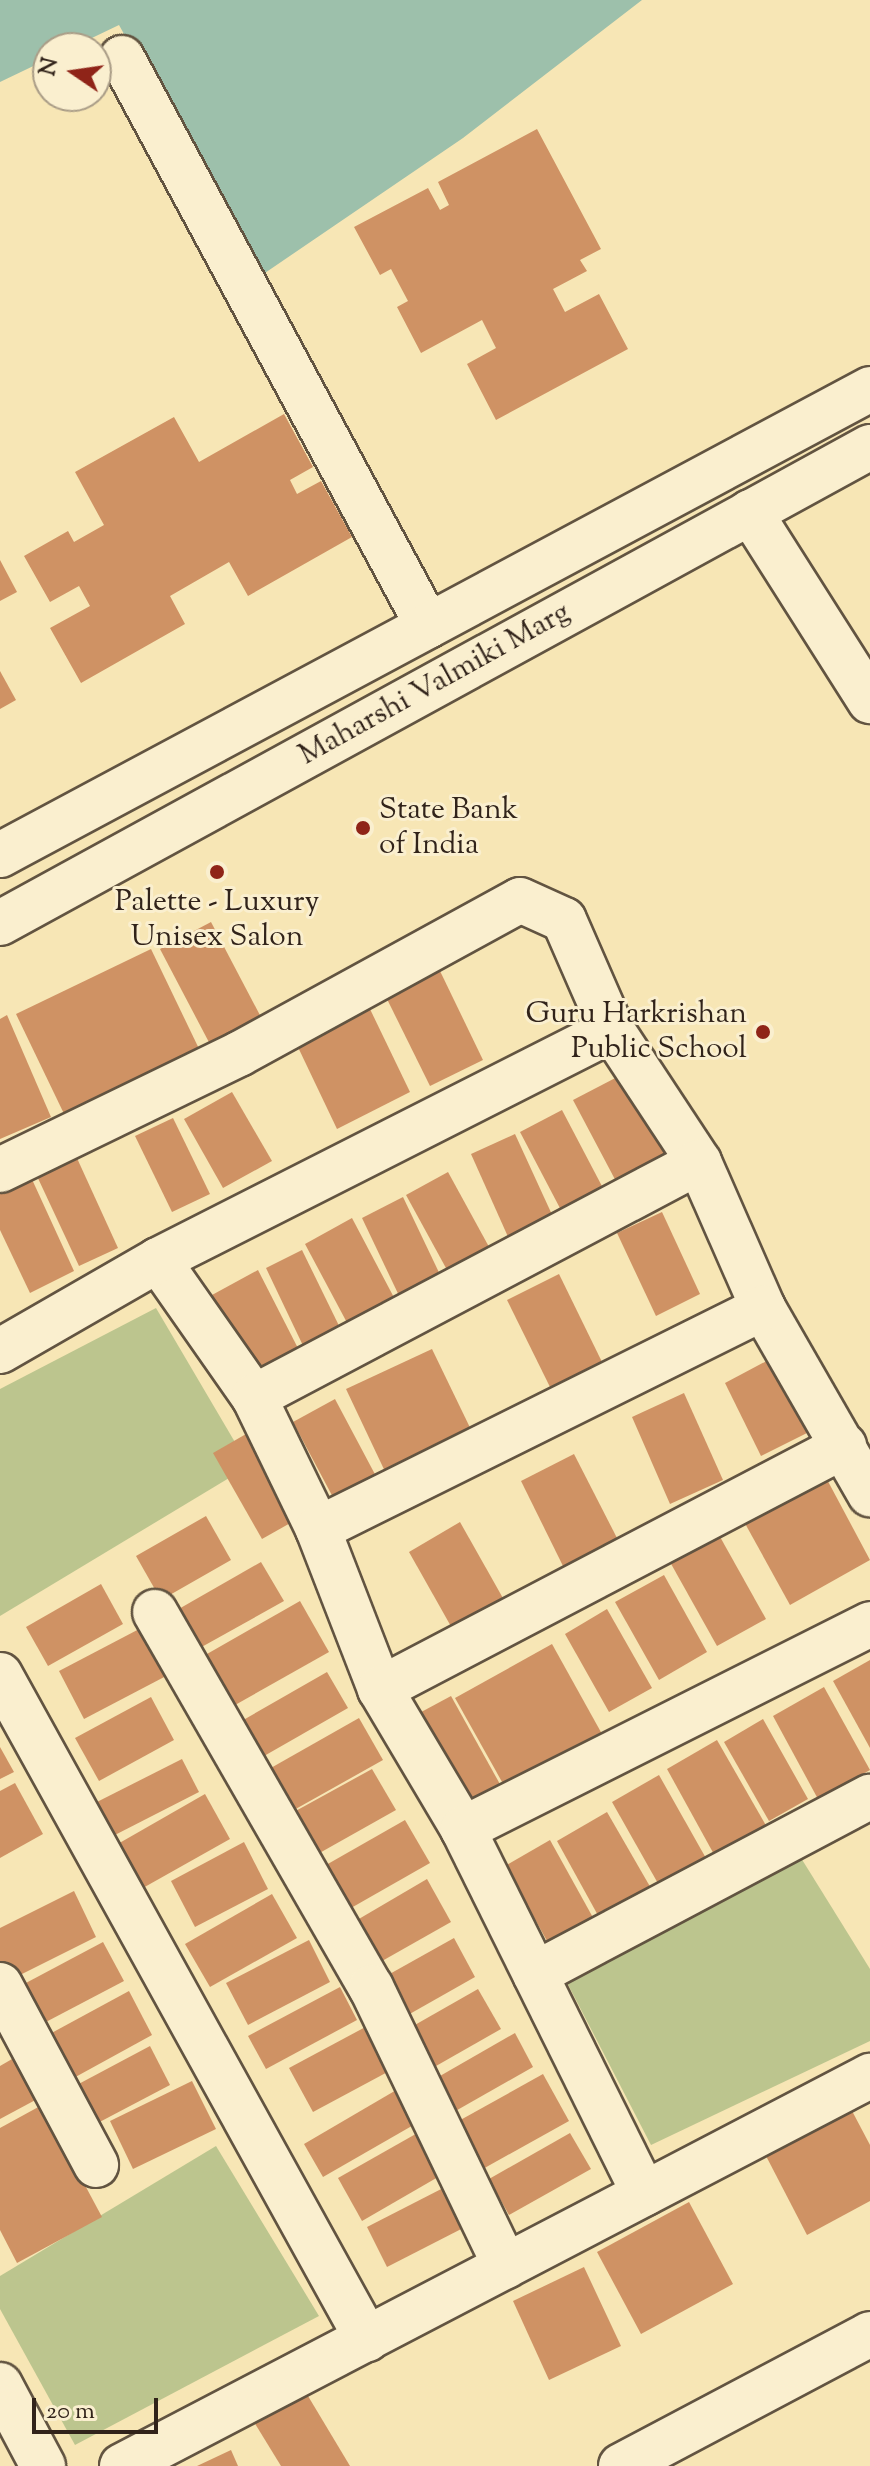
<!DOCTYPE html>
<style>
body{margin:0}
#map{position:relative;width:870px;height:2466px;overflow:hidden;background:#f7e6b5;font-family:"Sorts Mill Goudy",serif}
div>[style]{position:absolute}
.green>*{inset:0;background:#bcc58e}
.water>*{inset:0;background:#9dc0ab}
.building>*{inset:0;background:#cf9264}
.roads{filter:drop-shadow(2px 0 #625441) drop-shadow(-2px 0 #625441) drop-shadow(0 2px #625441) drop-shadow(0 -2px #625441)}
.minor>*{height:44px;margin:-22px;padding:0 22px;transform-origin:22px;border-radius:22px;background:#faefcf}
.dots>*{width:22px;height:22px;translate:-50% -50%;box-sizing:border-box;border:4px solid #faefcf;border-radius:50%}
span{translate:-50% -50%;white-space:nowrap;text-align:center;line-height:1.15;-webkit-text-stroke:6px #faefcf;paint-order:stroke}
.street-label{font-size:30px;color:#31231a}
.poi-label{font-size:30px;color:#31231a}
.left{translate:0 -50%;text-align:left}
.right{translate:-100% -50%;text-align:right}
.north{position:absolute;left:32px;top:32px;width:80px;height:80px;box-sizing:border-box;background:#faefcf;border:2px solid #aa9d87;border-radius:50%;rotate:283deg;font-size:22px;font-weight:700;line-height:32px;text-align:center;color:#31231a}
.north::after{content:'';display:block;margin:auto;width:28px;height:36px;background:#8f2418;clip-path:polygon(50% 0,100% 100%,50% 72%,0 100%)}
.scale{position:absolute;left:32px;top:2398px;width:126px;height:36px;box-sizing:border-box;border:4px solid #31231a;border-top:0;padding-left:10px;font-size:24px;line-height:28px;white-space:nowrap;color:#31231a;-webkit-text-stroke:6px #faefcf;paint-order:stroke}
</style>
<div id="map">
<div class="green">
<div style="clip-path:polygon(156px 1308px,249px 1466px,0 1616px,0 1389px)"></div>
<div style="clip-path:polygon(788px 1837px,870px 1969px,870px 2041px,651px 2145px,560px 1969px)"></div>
<div style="clip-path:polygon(216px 2146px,319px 2316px,75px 2445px,0 2309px,0 2276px)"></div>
</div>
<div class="water">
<div style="clip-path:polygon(0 0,642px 0,463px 138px,259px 277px,119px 25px,71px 48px,48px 48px,48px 59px,0 82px)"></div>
</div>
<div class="building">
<div style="clip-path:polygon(537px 129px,601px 249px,580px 260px,587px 271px,553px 289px,565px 312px,599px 294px,628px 349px,496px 420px,467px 364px,496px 348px,482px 320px,421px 353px,397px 307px,408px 301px,391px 269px,380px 275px,354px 227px,428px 188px,440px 210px,449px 205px,438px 182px)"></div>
<div style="clip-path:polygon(284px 414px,313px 467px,290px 480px,297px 494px,321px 481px,352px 537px,248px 596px,229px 562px,170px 596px,185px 624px,81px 683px,50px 628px,90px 606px,79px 586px,50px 602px,24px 556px,68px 531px,74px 542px,104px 525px,75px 472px,174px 417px,199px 462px)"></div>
<div style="clip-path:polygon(0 560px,17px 592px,0 601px)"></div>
<div style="clip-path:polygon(0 671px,16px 700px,0 709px)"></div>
<div style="clip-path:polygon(211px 922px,263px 1021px,212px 1048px,160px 949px)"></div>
<div style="clip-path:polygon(151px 949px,202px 1055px,67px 1120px,16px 1014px)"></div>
<div style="clip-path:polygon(440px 971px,483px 1060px,430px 1086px,386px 997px)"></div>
<div style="clip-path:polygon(369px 1007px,410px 1092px,337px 1129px,296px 1043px)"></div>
<div style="clip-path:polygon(7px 1015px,51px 1117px,0 1139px,0 1019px)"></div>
<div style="clip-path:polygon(623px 1074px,669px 1161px,619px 1187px,573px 1100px)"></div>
<div style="clip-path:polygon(232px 1092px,272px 1161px,223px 1188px,184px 1119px)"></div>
<div style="clip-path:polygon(562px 1110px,604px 1190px,562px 1212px,520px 1132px)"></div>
<div style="clip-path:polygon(173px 1118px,210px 1194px,172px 1212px,135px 1136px)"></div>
<div style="clip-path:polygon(515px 1134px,554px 1219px,509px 1239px,471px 1154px)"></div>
<div style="clip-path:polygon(76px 1156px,118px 1248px,79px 1266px,36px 1174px)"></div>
<div style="clip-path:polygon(448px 1172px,494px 1256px,452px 1279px,406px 1195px)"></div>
<div style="clip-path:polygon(30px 1175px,74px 1271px,30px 1293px,0 1230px,0 1189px)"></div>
<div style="clip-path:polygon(403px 1197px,444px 1283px,403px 1304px,362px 1218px)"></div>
<div style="clip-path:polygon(662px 1212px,700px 1294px,656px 1316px,617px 1233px)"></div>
<div style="clip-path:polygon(352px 1218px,399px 1307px,352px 1332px,305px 1244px)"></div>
<div style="clip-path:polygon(302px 1250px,344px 1336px,307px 1354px,266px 1268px)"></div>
<div style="clip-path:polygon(258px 1270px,304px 1360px,258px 1384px,212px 1295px)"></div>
<div style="clip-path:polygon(559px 1274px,602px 1362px,550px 1387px,507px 1300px)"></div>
<div style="clip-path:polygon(432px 1349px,476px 1440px,390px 1482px,346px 1389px)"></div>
<div style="clip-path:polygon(776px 1356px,813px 1430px,761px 1456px,725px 1383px)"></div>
<div style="clip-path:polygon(684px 1393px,723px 1480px,670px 1504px,632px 1417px)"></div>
<div style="clip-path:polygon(335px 1399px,378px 1480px,336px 1503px,293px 1422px)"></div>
<div style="clip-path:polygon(253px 1430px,301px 1517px,262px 1539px,213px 1453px)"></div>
<div style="clip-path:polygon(574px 1454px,617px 1538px,563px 1566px,521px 1481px)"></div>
<div style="clip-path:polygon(823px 1472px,870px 1560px,790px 1605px,742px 1518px)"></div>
<div style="clip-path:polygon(206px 1516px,231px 1560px,161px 1600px,136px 1556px)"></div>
<div style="clip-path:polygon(460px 1522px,508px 1607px,457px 1637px,409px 1552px)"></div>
<div style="clip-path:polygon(719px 1535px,766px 1619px,717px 1646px,670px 1562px)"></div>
<div style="clip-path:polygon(261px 1562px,284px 1601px,198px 1649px,177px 1610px)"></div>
<div style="clip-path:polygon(664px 1575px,707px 1652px,659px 1680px,615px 1602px)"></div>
<div style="clip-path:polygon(101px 1584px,123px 1624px,48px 1666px,26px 1627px)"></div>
<div style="clip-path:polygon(300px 1601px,329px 1652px,228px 1709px,200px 1658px)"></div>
<div style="clip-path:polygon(607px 1609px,652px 1688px,609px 1712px,565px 1634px)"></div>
<div style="clip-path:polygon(143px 1627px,168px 1675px,84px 1719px,59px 1671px)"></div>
<div style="clip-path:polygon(552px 1644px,602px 1734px,506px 1789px,455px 1698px)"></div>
<div style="clip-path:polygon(870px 1660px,870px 1748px,833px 1681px)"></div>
<div style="clip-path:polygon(327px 1672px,348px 1708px,252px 1763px,231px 1727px)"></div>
<div style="clip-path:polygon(824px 1687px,870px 1770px,818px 1799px,773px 1716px)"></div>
<div style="clip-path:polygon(451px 1696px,501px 1786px,463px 1808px,412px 1717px)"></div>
<div style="clip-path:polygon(151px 1697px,174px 1740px,99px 1781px,75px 1738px)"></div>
<div style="clip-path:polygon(359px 1718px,383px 1760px,285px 1815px,262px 1773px)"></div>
<div style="clip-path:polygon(763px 1719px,808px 1799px,769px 1821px,724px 1742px)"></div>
<div style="clip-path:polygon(717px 1740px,768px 1829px,716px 1858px,667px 1769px)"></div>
<div style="clip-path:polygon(0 1747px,14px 1772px,0 1779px)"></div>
<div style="clip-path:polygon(182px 1759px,199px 1792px,109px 1838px,91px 1805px)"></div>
<div style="clip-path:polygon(372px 1769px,396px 1810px,316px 1855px,292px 1813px)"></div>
<div style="clip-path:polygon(659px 1775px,707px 1860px,660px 1887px,612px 1802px)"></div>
<div style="clip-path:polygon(15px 1783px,43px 1834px,0 1858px,0 1791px)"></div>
<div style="clip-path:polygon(205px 1794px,230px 1839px,134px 1893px,109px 1849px)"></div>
<div style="clip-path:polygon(607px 1812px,652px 1890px,600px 1919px,557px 1841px)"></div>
<div style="clip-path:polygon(405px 1820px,430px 1863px,344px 1912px,319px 1869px)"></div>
<div style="clip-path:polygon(550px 1840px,596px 1923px,551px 1948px,505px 1866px)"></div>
<div style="clip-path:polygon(244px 1842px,268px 1889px,195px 1927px,171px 1881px)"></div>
<div style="clip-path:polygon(427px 1879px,451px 1922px,375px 1965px,352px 1923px)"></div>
<div style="clip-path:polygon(74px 1891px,96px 1937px,6px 1982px,0 1969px,0 1928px)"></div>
<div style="clip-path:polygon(272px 1894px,297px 1938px,210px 1987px,185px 1944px)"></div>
<div style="clip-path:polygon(454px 1938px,475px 1977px,392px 2024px,370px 1985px)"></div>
<div style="clip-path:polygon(309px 1940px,330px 1982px,248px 2025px,226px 1983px)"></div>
<div style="clip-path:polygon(103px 1942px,124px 1981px,44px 2023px,24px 1984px)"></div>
<div style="clip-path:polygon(340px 1987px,357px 2020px,266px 2069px,248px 2036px)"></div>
<div style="clip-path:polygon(478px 1989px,501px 2029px,429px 2070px,406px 2030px)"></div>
<div style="clip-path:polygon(129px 1991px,152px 2035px,70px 2080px,46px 2036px)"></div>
<div style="clip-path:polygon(371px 2024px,395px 2068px,313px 2112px,289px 2068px)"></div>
<div style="clip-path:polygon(515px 2033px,533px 2067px,452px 2113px,433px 2080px)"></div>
<div style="clip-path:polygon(150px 2046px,170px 2085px,92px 2126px,73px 2087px)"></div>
<div style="clip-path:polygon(19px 2055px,41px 2097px,0 2119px,0 2066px)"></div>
<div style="clip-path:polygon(543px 2074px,569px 2121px,481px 2170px,455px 2123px)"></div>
<div style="clip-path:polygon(192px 2081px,216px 2129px,133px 2169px,110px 2121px)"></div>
<div style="clip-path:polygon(398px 2089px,417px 2123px,323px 2177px,304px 2144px)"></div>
<div style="clip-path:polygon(42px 2105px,102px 2217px,17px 2263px,0 2230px,0 2128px)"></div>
<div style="clip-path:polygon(851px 2109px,870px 2145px,870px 2201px,807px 2235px,765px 2154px)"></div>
<div style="clip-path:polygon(421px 2131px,445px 2173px,362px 2221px,338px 2178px)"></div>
<div style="clip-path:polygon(570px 2133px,591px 2169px,509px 2215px,489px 2179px)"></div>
<div style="clip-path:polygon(451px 2184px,471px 2224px,387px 2267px,367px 2227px)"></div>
<div style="clip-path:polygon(689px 2202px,733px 2284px,641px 2334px,597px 2252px)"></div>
<div style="clip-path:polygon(584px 2267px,621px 2346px,549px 2380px,513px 2301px)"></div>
<div style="clip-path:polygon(305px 2391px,350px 2466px,281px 2466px,254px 2422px)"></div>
<div style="clip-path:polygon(231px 2450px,238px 2466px,197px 2466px)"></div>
</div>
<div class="roads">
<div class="minor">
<div style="left:122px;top:58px;width:645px;rotate:61.69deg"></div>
<div style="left:750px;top:512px;width:224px;rotate:57.6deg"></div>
<div style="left:0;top:855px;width:987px;rotate:-28.17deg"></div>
<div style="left:0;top:923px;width:992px;rotate:-28.68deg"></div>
<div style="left:0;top:1170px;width:266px;rotate:-25.9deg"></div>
<div style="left:239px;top:1054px;width:320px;rotate:-28.7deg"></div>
<div style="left:520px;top:900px;width:48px;rotate:24.4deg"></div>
<div style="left:564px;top:920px;width:120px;rotate:66.4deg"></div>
<div style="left:612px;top:1030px;width:158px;rotate:56.6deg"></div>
<div style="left:699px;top:1162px;width:159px;rotate:66.3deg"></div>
<div style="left:763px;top:1308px;width:215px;rotate:60.1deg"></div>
<div style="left:158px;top:1260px;width:167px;rotate:55deg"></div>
<div style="left:254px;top:1397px;width:147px;rotate:64.1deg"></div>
<div style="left:318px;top:1529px;width:172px;rotate:68.8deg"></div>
<div style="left:380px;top:1689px;width:163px;rotate:59.3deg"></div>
<div style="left:463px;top:1829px;width:407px;rotate:63.6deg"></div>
<div style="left:0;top:1351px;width:182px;rotate:-29.9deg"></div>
<div style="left:158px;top:1260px;width:509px;rotate:-26.87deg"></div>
<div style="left:254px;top:1397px;width:503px;rotate:-27.84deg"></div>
<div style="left:318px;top:1529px;width:497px;rotate:-26.4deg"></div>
<div style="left:155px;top:1612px;width:433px;rotate:60.1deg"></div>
<div style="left:371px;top:1987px;width:310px;rotate:64.3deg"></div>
<div style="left:0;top:1675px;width:759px;rotate:61.07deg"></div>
<div style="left:380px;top:1689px;width:524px;rotate:-27.64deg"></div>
<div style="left:463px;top:1829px;width:456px;rotate:-26.7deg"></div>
<div style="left:535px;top:1974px;width:379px;rotate:-27.9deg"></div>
<div style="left:0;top:1985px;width:204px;rotate:61.9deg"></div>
<div style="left:0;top:2385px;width:92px;rotate:62deg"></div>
<div style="left:122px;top:2466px;width:844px;rotate:-27.54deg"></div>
<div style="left:621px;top:2466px;width:282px;rotate:-27.9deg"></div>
</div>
</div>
<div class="dots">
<div style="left:363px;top:828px;background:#8f2418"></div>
<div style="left:217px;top:872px;background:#8f2418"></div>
<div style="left:763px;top:1032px;background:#8f2418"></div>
</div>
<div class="street-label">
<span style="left:435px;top:685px;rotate:-29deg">Maharshi Valmiki Marg</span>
</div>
<div class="poi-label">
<span class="left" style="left:379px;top:828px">State Bank<br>of India</span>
<span style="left:217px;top:920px">Palette - Luxury<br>Unisex Salon</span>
<span class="right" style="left:747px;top:1032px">Guru Harkrishan<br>Public School</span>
</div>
<div class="north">N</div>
<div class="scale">20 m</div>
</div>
